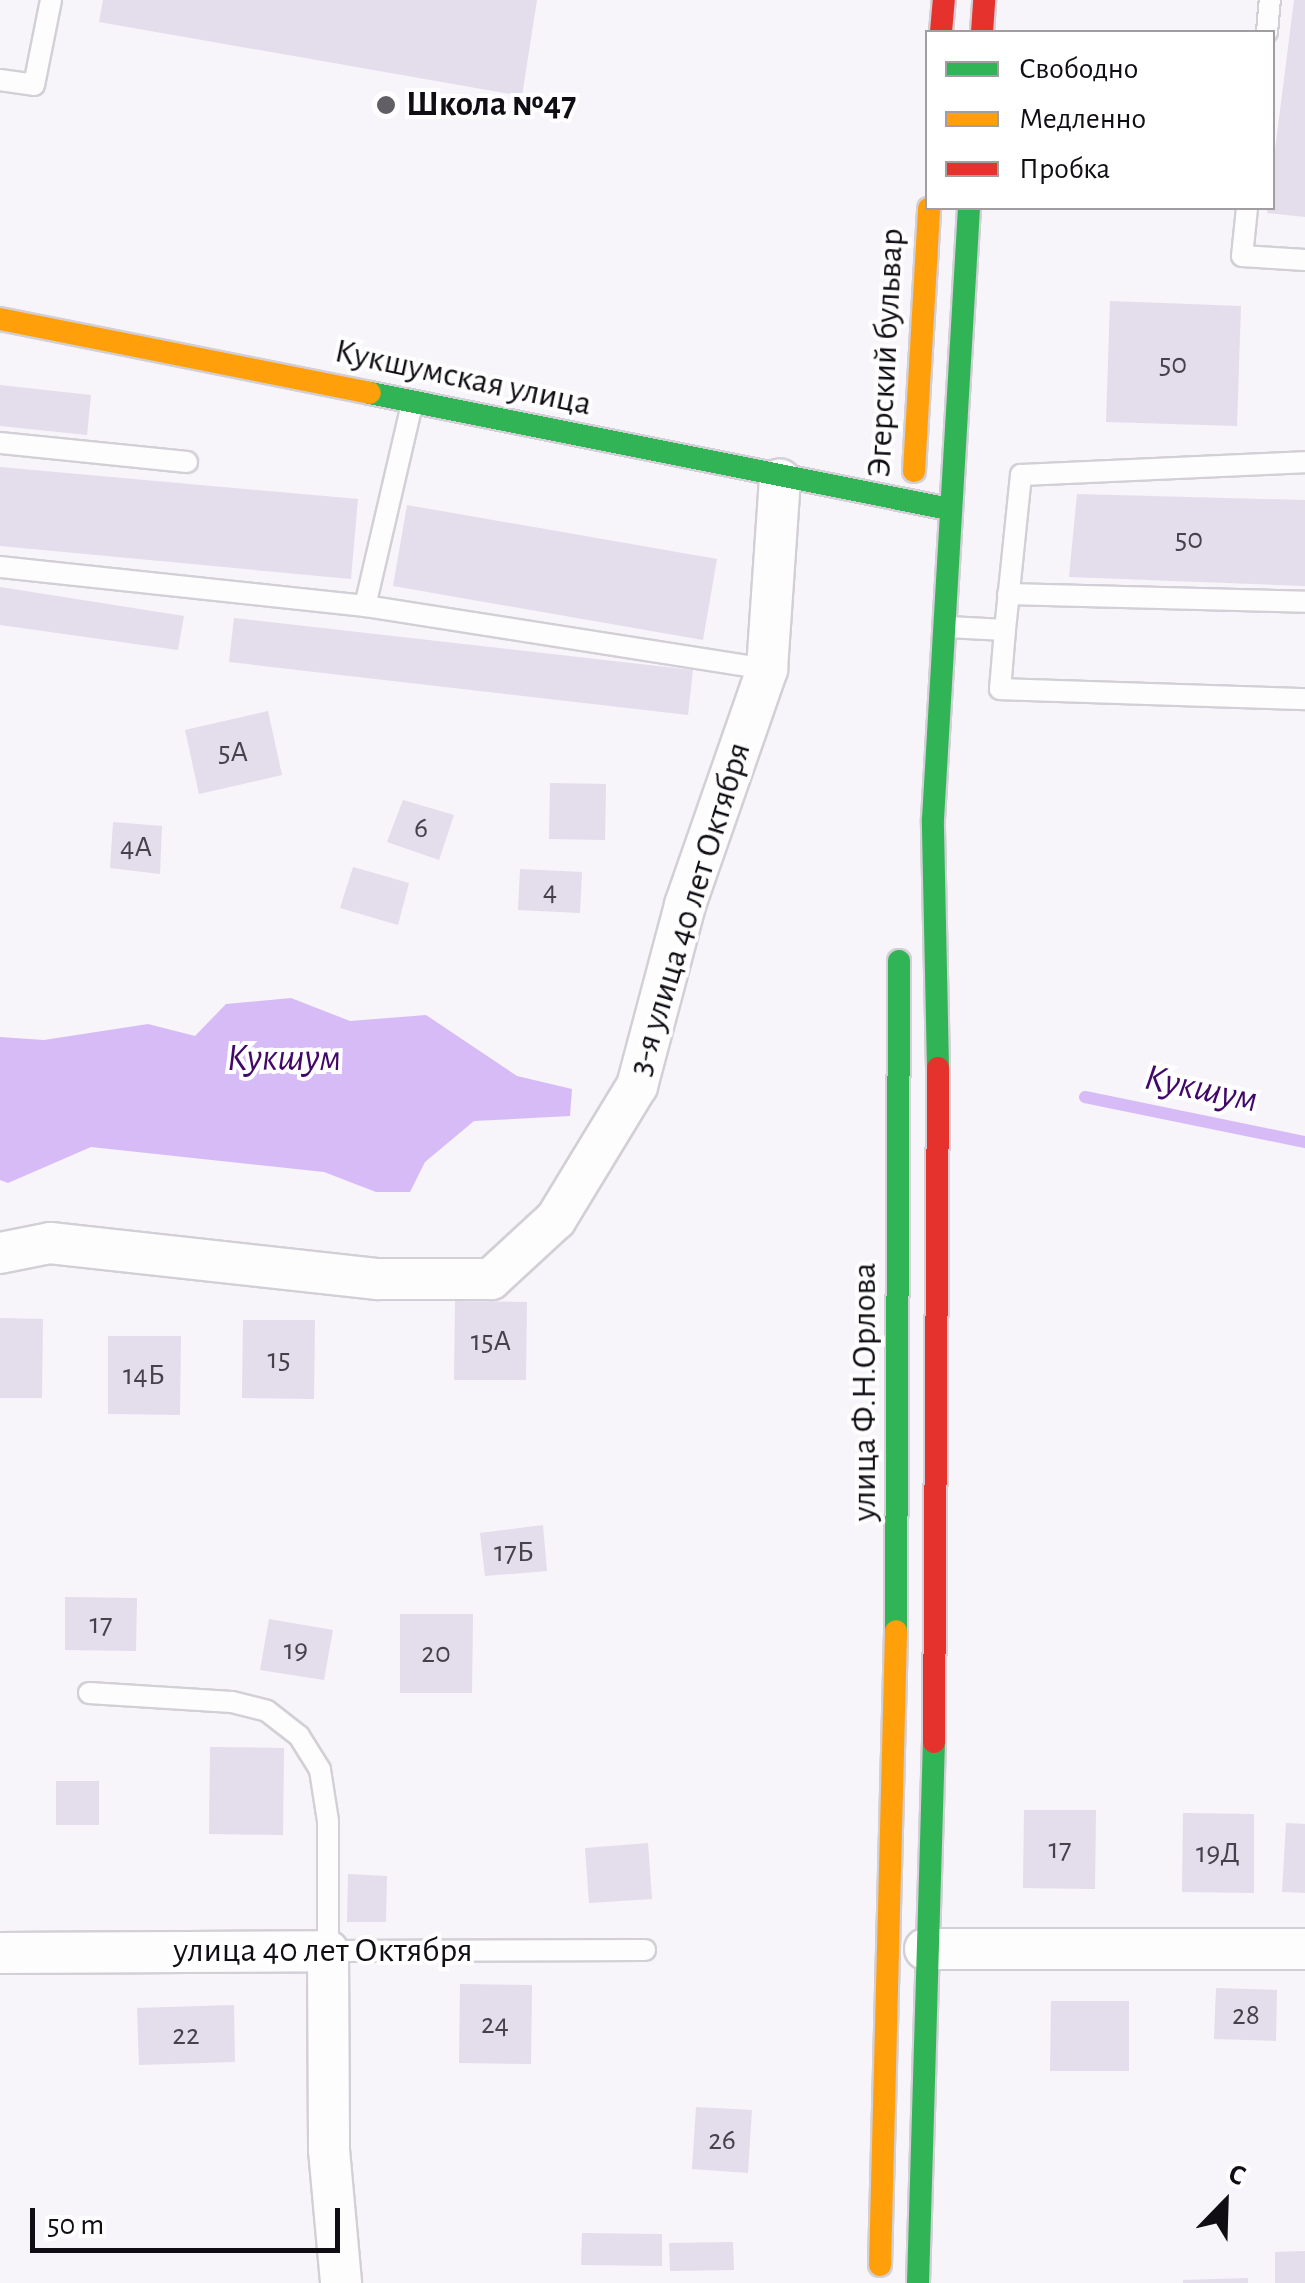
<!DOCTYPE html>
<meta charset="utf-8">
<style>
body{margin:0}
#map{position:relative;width:1305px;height:2283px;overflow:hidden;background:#f7f4fa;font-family:"Alegreya Sans",sans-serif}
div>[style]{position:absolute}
.water>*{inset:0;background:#d7bbf6}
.stream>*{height:12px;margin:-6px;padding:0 6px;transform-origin:6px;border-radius:6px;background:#d7bbf6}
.building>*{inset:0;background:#e4ddec}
.roads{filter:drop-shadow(2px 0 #d3cfd6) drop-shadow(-2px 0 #d3cfd6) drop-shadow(0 2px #d3cfd6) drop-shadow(0 -2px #d3cfd6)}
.lane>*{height:20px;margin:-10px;padding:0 10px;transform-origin:10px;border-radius:10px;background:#fefdfe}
.street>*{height:40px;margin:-20px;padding:0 20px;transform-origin:20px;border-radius:20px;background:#fefdfe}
.fast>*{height:22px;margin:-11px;padding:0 11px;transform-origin:11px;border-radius:11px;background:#30b455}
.slow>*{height:22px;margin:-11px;padding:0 11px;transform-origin:11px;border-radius:11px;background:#ff9f0a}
.jam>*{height:22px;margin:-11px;padding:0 11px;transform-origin:11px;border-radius:11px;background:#e5322d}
.dots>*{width:28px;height:28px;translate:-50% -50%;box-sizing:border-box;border:5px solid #fff;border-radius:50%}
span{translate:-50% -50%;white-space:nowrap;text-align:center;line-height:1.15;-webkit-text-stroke:8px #fff;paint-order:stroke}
.number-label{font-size:30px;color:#46414b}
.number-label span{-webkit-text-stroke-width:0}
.poi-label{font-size:35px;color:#110d15;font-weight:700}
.left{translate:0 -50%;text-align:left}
.street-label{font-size:35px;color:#110d15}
.water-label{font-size:38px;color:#420869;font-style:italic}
.legend{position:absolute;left:925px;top:30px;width:350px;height:180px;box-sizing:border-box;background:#fff;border:2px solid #a09ea1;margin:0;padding:12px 18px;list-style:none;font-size:30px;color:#110d15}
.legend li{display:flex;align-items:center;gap:20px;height:50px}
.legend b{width:50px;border:2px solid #a09ea1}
.north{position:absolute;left:1175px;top:2153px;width:100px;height:100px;-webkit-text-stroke:8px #fff;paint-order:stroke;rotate:23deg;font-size:28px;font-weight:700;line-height:40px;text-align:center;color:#110d15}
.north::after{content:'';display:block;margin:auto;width:35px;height:45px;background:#110d15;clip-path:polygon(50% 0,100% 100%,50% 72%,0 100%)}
.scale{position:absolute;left:30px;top:2208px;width:310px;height:45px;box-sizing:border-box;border:5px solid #110d15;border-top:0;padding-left:12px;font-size:30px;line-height:35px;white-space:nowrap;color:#110d15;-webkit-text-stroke:8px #fff;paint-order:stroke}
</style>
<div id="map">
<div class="water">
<div style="clip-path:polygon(291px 998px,350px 1021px,426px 1015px,517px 1076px,572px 1089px,570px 1116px,474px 1121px,425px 1162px,410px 1192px,376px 1192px,324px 1172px,91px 1147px,8px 1183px,0 1180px,0 1037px,44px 1040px,148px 1024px,195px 1036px,226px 1004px)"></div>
</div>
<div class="stream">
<div style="left:1085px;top:1097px;width:225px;rotate:11.6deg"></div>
</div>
<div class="building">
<div style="clip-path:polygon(103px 0,537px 0,522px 96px,99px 22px)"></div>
<div style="clip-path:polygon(1294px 0,1305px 0,1305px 217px,1267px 213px)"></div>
<div style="clip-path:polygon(1110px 301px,1241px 306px,1237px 426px,1106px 422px)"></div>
<div style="clip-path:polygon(0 385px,91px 395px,87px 435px,0 426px)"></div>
<div style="clip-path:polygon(0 467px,358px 499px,351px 579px,0 546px)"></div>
<div style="clip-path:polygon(1077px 494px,1305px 500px,1305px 586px,1069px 577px)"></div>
<div style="clip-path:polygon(407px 505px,717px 559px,703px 640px,393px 586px)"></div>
<div style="clip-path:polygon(0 587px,184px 616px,178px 650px,0 625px)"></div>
<div style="clip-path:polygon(234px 618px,693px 670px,688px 715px,229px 662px)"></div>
<div style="clip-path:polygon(268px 711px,282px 775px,199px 794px,185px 730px)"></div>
<div style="clip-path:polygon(550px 783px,606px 784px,605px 840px,549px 839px)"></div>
<div style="clip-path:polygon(403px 800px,454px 815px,439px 860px,387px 842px)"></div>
<div style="clip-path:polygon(113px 822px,162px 826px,160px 874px,110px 868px)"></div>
<div style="clip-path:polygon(353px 867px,409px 883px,398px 925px,340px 908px)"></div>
<div style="clip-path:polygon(520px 869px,582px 872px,580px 913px,518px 910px)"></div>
<div style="clip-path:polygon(455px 1301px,527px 1302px,526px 1380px,454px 1380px)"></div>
<div style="clip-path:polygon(0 1318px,43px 1319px,42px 1398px,0 1398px)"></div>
<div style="clip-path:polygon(243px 1320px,315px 1320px,314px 1399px,242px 1398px)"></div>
<div style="clip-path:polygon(108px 1336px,181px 1336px,180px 1415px,108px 1414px)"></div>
<div style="clip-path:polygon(543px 1525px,547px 1571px,485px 1576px,480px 1533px)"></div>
<div style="clip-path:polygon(65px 1597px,137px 1598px,136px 1651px,65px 1650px)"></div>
<div style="clip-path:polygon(400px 1614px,473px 1614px,472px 1693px,400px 1693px)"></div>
<div style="clip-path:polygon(269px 1619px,333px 1630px,324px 1680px,260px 1670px)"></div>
<div style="clip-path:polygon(210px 1747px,284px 1748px,283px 1835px,209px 1834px)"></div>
<div style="clip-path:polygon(56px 1781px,99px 1781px,99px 1825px,56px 1825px)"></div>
<div style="clip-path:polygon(1024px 1810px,1096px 1810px,1095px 1889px,1023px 1888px)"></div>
<div style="clip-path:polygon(1183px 1813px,1254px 1814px,1254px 1893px,1182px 1892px)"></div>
<div style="clip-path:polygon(1286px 1823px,1305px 1824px,1305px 1893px,1282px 1892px)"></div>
<div style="clip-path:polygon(648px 1843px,652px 1899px,589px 1903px,585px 1848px)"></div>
<div style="clip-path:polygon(348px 1874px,387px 1876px,386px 1922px,347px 1922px)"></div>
<div style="clip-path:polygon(460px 1984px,532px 1985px,531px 2064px,459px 2063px)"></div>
<div style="clip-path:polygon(1216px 1988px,1277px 1990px,1276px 2041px,1214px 2039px)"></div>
<div style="clip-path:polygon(1051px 2001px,1129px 2001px,1129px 2071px,1050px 2071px)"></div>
<div style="clip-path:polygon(234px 2005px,235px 2062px,139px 2065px,137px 2008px)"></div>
<div style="clip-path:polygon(696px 2107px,752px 2110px,748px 2173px,692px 2169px)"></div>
<div style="clip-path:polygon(582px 2233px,662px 2234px,662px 2266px,581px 2265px)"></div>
<div style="clip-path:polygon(733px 2242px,734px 2270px,670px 2271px,669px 2243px)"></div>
<div style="clip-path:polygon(1305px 2251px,1305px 2283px,1275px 2283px,1275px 2252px)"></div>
<div style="clip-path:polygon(1248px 2278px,1248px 2283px,1183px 2283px,1183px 2280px)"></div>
</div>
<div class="roads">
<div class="lane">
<div style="left:1267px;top:32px;width:32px;rotate:-85deg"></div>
<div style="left:0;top:80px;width:34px;rotate:8deg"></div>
<div style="left:34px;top:85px;width:87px;rotate:-78.7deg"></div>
<div style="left:1247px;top:208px;width:48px;rotate:95.9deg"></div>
<div style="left:1242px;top:256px;width:63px;rotate:3.6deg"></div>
<div style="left:0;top:443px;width:188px;rotate:5.8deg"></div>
<div style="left:0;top:567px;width:367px;rotate:6.1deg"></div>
<div style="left:365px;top:606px;width:407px;rotate:8.9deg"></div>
<div style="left:1008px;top:594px;width:297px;rotate:1.5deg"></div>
<div style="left:365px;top:606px;width:207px;rotate:-76.9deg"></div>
<div style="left:948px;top:627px;width:57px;rotate:3deg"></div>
<div style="left:1005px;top:630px;width:59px;rotate:94.8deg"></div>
<div style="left:1000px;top:689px;width:305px;rotate:1.9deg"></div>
<div style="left:1005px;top:630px;width:156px;rotate:-84.1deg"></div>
<div style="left:1021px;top:475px;width:284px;rotate:-2.6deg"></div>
<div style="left:89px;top:1693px;width:143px;rotate:3.6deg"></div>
<div style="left:232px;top:1702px;width:36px;rotate:14deg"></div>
<div style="left:267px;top:1711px;width:41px;rotate:38deg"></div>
<div style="left:299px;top:1736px;width:40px;rotate:58deg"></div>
<div style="left:320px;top:1770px;width:52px;rotate:81.1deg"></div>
<div style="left:328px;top:1821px;width:130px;rotate:90deg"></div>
<div style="left:328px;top:1951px;width:317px;rotate:-0.2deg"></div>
</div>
<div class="street">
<div style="left:0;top:1253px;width:51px;rotate:-11.3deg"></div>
<div style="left:50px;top:1243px;width:330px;rotate:6.3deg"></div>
<div style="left:378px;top:1279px;width:113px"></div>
<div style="left:491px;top:1279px;width:88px;rotate:-42.7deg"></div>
<div style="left:556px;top:1219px;width:156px;rotate:-58.7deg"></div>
<div style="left:637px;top:1086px;width:187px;rotate:-75.1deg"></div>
<div style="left:685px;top:905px;width:250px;rotate:-70.8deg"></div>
<div style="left:767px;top:669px;width:190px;rotate:-86.1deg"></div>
<div style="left:925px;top:1949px;width:380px"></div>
<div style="left:0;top:1953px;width:328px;rotate:-0.3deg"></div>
<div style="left:328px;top:1951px;width:199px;rotate:89.7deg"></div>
<div style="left:329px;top:2150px;width:134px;rotate:84.8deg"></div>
</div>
<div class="fast">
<div style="left:370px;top:393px;width:591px;rotate:11.33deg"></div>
<div style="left:938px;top:1068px;width:249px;rotate:-91.2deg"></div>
<div style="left:933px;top:819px;width:612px;rotate:-86.63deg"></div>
<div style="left:896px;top:1631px;width:670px;rotate:-89.74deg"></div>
<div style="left:918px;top:2283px;width:541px;rotate:-88.31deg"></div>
</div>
<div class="slow">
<div style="left:0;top:319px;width:377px;rotate:11.3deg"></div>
<div style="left:914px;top:471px;width:263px;rotate:-86.7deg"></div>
<div style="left:880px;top:2265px;width:634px;rotate:-88.55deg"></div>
</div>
<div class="jam">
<div style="left:941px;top:32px;width:32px;rotate:-85deg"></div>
<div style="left:982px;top:32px;width:32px;rotate:-86deg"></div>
<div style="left:934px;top:1742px;width:674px;rotate:-89.66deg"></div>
</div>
</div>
<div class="dots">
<div style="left:386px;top:105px;background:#625e65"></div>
</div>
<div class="number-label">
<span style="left:1173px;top:364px">50</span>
<span style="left:1189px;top:539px">50</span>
<span style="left:233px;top:752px">5А</span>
<span style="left:421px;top:828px">6</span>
<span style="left:136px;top:847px">4А</span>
<span style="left:550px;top:891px">4</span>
<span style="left:491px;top:1341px">15А</span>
<span style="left:279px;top:1359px">15</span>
<span style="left:144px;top:1375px">14Б</span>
<span style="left:514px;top:1552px">17Б</span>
<span style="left:101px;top:1624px">17</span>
<span style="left:296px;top:1650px">19</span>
<span style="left:436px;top:1653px">20</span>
<span style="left:1060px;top:1849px">17</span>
<span style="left:1218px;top:1853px">19Д</span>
<span style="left:1246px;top:2015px">28</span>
<span style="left:495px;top:2024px">24</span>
<span style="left:186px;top:2035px">22</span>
<span style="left:722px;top:2140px">26</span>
</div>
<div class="poi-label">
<span class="left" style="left:406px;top:105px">Школа №47</span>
</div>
<div class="street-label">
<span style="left:886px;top:353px;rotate:-87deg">Эгерский бульвар</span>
<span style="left:463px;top:378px;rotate:12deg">Кукшумская улица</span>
<span style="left:690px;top:909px;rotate:-73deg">3-я улица 40 лет Октября</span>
<span style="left:865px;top:1392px;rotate:-90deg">улица Ф.Н.Орлова</span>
<span style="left:323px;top:1951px">улица 40 лет Октября</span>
</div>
<div class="water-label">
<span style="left:284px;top:1060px">Кукшум</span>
<span style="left:1201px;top:1090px;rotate:12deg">Кукшум</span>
</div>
<ul class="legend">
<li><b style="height:12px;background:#30b455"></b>Свободно</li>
<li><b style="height:12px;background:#ff9f0a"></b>Медленно</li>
<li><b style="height:12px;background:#e5322d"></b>Пробка</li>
</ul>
<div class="north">С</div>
<div class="scale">50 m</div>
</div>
